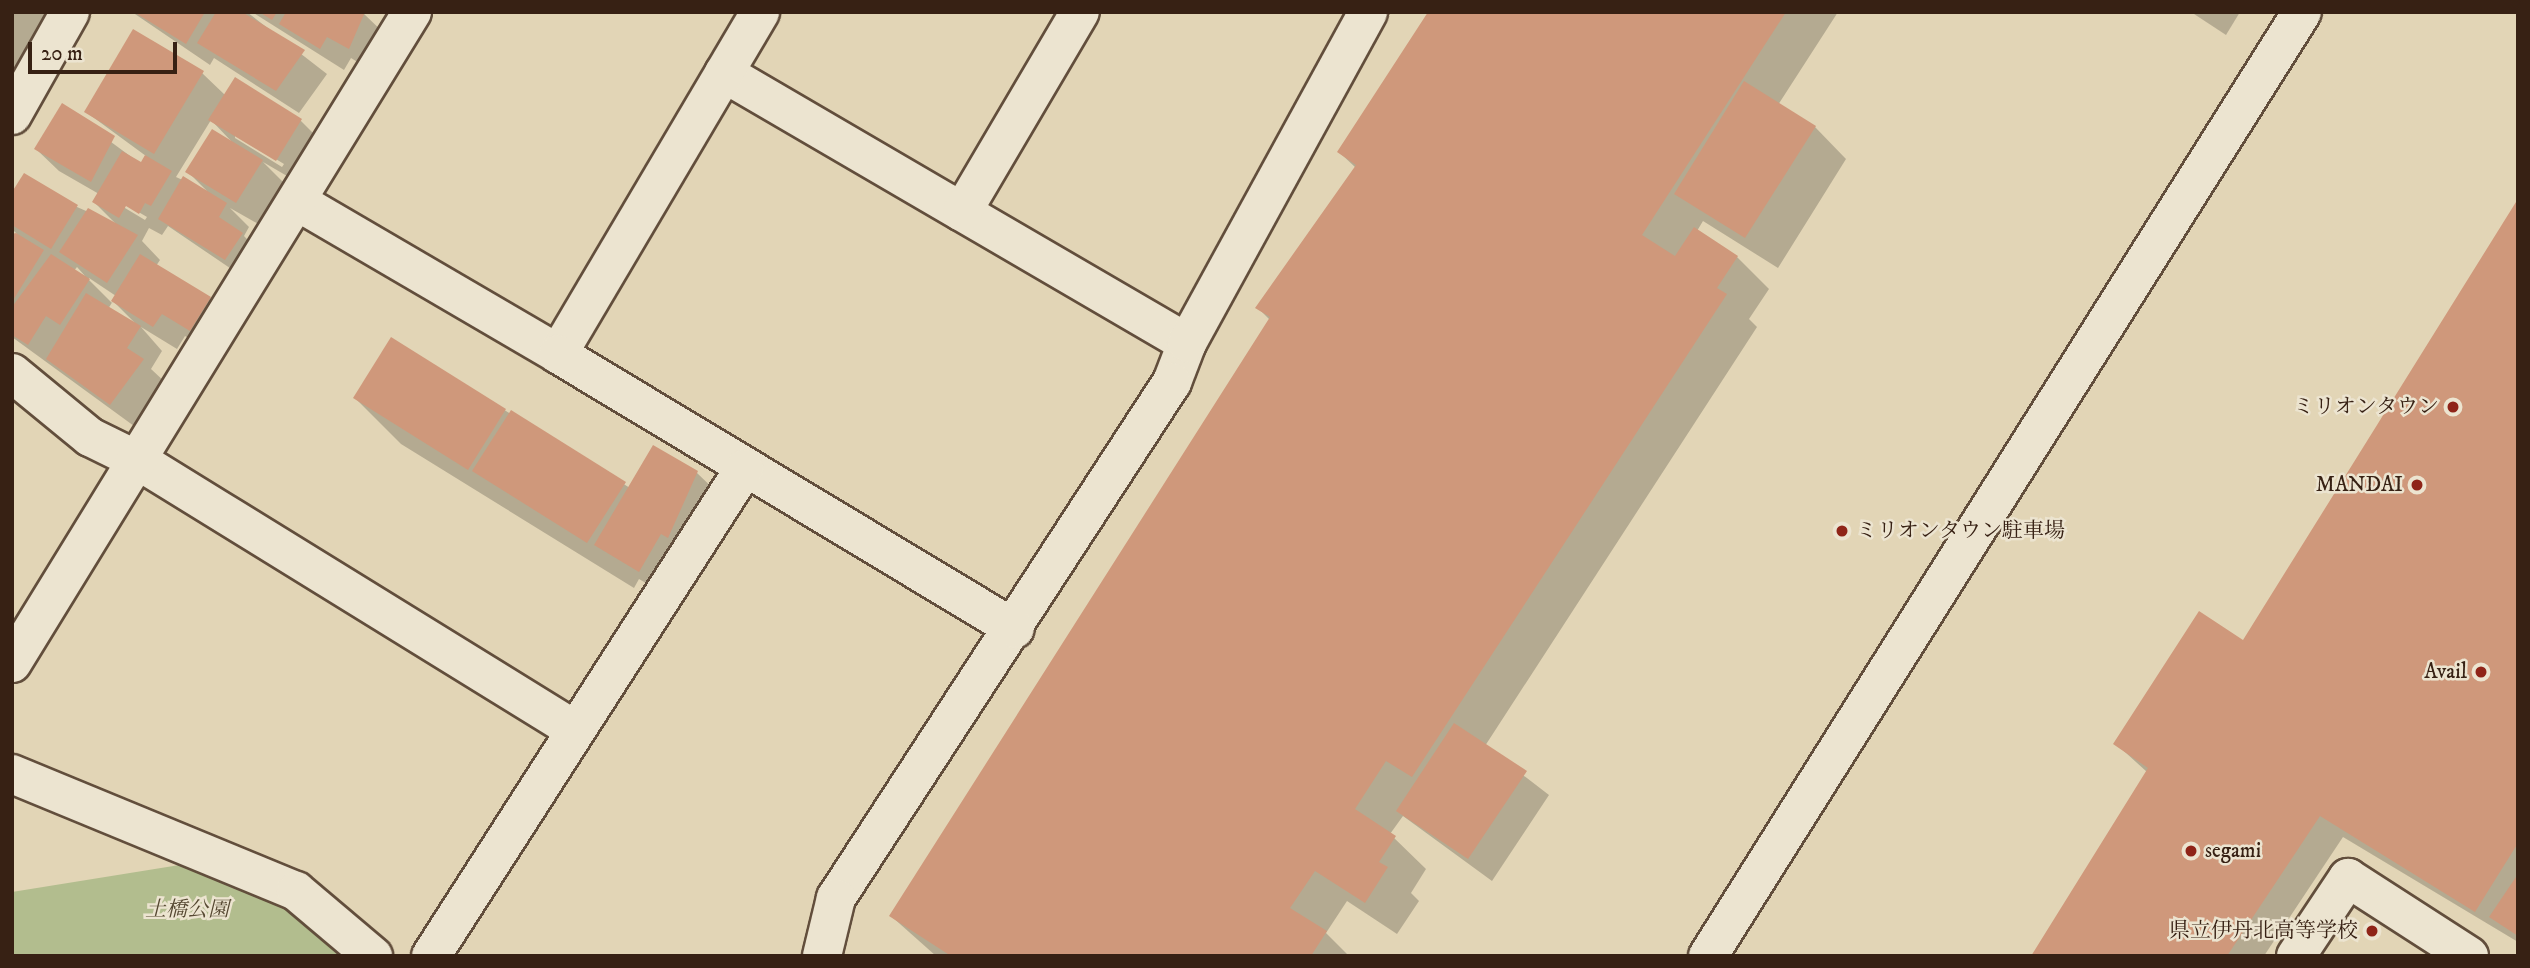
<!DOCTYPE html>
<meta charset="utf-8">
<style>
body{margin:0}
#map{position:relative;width:2530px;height:968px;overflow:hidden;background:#e2d5b6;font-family:"IM FELL DW Pica","Noto Serif JP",serif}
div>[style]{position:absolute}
.green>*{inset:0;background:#b2bd8e}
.shadow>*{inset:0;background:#0003}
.building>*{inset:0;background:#cf987b}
.roads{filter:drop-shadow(2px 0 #624e3c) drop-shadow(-2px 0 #624e3c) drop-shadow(0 2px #624e3c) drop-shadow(0 -2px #624e3c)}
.minor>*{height:38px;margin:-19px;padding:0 19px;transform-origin:19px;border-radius:19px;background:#ece4d0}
.dots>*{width:19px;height:19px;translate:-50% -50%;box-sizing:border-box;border:4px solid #ece4d0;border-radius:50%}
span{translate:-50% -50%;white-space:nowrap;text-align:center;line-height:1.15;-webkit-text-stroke:5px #ece4d0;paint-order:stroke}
.poi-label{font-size:21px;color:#372114}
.right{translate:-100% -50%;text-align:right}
.left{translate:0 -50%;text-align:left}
.park-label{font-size:21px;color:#564832;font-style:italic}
.frame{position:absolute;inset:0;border:14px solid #372114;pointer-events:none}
.scale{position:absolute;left:28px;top:42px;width:149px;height:32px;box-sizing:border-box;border:4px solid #372114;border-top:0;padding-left:9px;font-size:21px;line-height:24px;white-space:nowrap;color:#372114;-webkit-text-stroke:5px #ece4d0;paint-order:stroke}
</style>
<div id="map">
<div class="green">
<div style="clip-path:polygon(192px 863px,278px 894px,349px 956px,12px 956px,12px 892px)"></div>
</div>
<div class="shadow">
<div style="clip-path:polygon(12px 12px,75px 12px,23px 79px,12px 73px)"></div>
<div style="clip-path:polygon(132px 12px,247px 12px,327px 74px,299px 113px,214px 58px,210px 65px)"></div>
<div style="clip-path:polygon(252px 12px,362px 12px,387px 36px,372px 71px,351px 58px,344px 70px)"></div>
<div style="clip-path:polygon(1430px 12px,1838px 12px,1778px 105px,1815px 127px,1846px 159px,1778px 268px,1703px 221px,1697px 231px,1737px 257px,1769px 289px,1749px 319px,1757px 327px,1485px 746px,1549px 795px,1492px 881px,1403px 816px,1390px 834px,1426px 869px,1411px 893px,1419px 901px,1397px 934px,1347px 901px,1326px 933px,1349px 956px,936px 956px,891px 916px,1270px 320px,1258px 308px,1356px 168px,1339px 152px)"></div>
<div style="clip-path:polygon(2191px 12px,2240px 12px,2226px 35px)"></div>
<div style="clip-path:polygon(evenodd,202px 73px,225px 95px,300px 120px,323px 143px,299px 183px,263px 162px,285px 184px,260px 225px,230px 208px,249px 227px,244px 236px,264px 257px,249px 281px,168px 226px,162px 235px,149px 228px,142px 241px,160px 260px,156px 266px,210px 298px,233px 321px,214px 353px,185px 336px,177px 349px,141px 327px,162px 351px,151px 369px,166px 383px,134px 426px,12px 337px,12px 235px,22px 239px,12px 229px,12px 195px,77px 207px,116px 224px,94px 202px,99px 194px,59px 171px,36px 149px,62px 106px,141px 164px,146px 156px,86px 112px,202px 73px,211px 120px,232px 142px,188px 172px,207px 191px,176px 177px,211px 120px,202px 73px,235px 134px,284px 164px,282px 167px,235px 138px,235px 134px,202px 73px,125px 204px,147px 217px,145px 220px,125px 208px,125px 204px,202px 73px,77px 267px,85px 276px,74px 271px,77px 267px,202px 73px,89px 278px,116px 296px,112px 303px,88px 279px,89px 278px,202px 73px,113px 301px,135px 323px,108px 309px,113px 301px)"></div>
<div style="clip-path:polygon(2516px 204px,2518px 942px,2343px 837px,2264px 956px,2033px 956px,2147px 772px,2115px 743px,2244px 642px)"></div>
<div style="clip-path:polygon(392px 340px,630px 488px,654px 447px,697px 473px,720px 495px,663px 593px,639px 579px,634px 588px,401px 444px,355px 398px)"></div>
</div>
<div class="building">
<div style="clip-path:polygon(134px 12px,205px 12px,186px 44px)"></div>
<div style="clip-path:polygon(216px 12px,242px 12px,305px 50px,276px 91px,197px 43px)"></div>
<div style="clip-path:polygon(259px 12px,277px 12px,272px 20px)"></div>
<div style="clip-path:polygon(286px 12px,365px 12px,349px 49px,327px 37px,320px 49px,279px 24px)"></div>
<div style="clip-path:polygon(1428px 12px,1786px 12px,1642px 235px,1675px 256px,1694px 227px,1738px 256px,1717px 288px,1727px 294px,1412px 777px,1386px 761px,1355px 809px,1396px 836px,1379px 862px,1388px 867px,1365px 903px,1315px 871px,1290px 908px,1327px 931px,1311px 956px,951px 956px,889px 916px,1270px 317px,1255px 308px,1356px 165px,1337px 152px)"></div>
<div style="clip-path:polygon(133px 29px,204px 71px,154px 154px,84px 112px)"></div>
<div style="clip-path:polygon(235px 77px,302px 119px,276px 161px,208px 120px)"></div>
<div style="clip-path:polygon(1744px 81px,1816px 126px,1745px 238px,1674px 194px)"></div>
<div style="clip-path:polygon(62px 103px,115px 136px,91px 182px,34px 149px)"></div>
<div style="clip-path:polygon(212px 129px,263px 160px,236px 203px,185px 172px)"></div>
<div style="clip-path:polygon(122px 151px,141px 162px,145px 155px,172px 171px,151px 206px,145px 203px,139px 214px,126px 206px,119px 218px,92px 202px)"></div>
<div style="clip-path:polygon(24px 173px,78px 205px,51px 249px,12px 225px,12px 192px)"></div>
<div style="clip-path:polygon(183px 176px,227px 203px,219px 217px,243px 233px,225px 260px,158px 219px)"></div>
<div style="clip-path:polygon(2516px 202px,2518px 843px,2475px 912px,2320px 816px,2227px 956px,2031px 956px,2148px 768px,2113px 744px,2199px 611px,2243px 640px)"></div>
<div style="clip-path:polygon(88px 208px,138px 235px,107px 283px,59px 252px)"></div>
<div style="clip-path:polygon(16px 233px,44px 250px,12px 302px,12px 234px)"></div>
<div style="clip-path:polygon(51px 254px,90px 279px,60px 325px,46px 316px,28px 345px,12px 335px,12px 307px)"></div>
<div style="clip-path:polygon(140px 254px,211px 297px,190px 331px,162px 314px,153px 327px,111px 301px)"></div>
<div style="clip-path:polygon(86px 293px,141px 326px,127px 348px,144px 359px,110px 405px,46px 359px)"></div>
<div style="clip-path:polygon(391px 337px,506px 409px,468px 470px,353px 398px)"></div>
<div style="clip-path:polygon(511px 410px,626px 482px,587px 543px,472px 471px)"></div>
<div style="clip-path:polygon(653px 445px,698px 471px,668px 538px,661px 534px,639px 572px,594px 545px)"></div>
<div style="clip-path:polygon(1454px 723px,1527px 771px,1468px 859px,1396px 811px)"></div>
<div style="clip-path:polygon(2518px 874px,2518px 936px,2489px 917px)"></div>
</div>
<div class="roads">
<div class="minor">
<div style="left:724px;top:73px;width:536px;rotate:30.25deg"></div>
<div style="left:1187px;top:343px;width:42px;rotate:111deg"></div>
<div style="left:1172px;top:382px;width:616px;rotate:123.07deg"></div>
<div style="left:836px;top:898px;width:60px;rotate:103.6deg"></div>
<div style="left:12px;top:115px;width:118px;rotate:-60.6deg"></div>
<div style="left:300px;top:203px;width:299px;rotate:30.3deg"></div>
<div style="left:558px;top:354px;width:397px;rotate:-59.4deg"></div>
<div style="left:962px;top:212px;width:232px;rotate:-59.5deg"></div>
<div style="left:1187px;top:343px;width:377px;rotate:-61.3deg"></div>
<div style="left:558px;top:354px;width:533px;rotate:31.04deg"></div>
<div style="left:12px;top:373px;width:101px;rotate:39.4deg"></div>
<div style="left:90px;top:437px;width:55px;rotate:26.1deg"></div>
<div style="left:139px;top:461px;width:512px;rotate:31.67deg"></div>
<div style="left:12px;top:663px;width:764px;rotate:-58.43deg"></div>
<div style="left:12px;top:774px;width:307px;rotate:22.4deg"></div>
<div style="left:296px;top:891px;width:101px;rotate:40.2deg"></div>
<div style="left:431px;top:956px;width:579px;rotate:-57.27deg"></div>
<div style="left:1708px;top:956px;width:1115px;rotate:-57.82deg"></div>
<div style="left:2296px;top:956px;width:94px;rotate:-56.3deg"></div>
<div style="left:2348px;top:878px;width:144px;rotate:32.8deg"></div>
</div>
</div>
<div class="dots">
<div style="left:2453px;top:407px;background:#8f2418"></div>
<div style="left:2417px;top:485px;background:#8f2418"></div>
<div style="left:1842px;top:531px;background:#8f2418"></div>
<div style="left:2481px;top:672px;background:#8f2418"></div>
<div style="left:2191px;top:851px;background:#8f2418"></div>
<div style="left:2372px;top:931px;background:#8f2418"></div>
</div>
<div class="poi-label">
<span class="right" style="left:2439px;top:407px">ミリオンタウン</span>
<span class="right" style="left:2403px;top:485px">MANDAI</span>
<span class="left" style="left:1856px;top:531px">ミリオンタウン駐車場</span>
<span class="right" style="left:2467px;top:672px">Avail</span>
<span class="left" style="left:2205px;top:851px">segami</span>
<span class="right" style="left:2358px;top:931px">県立伊丹北高等学校</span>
</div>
<div class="park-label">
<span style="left:187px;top:910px">土橋公園</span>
</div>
<div class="frame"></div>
<div class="scale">20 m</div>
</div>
